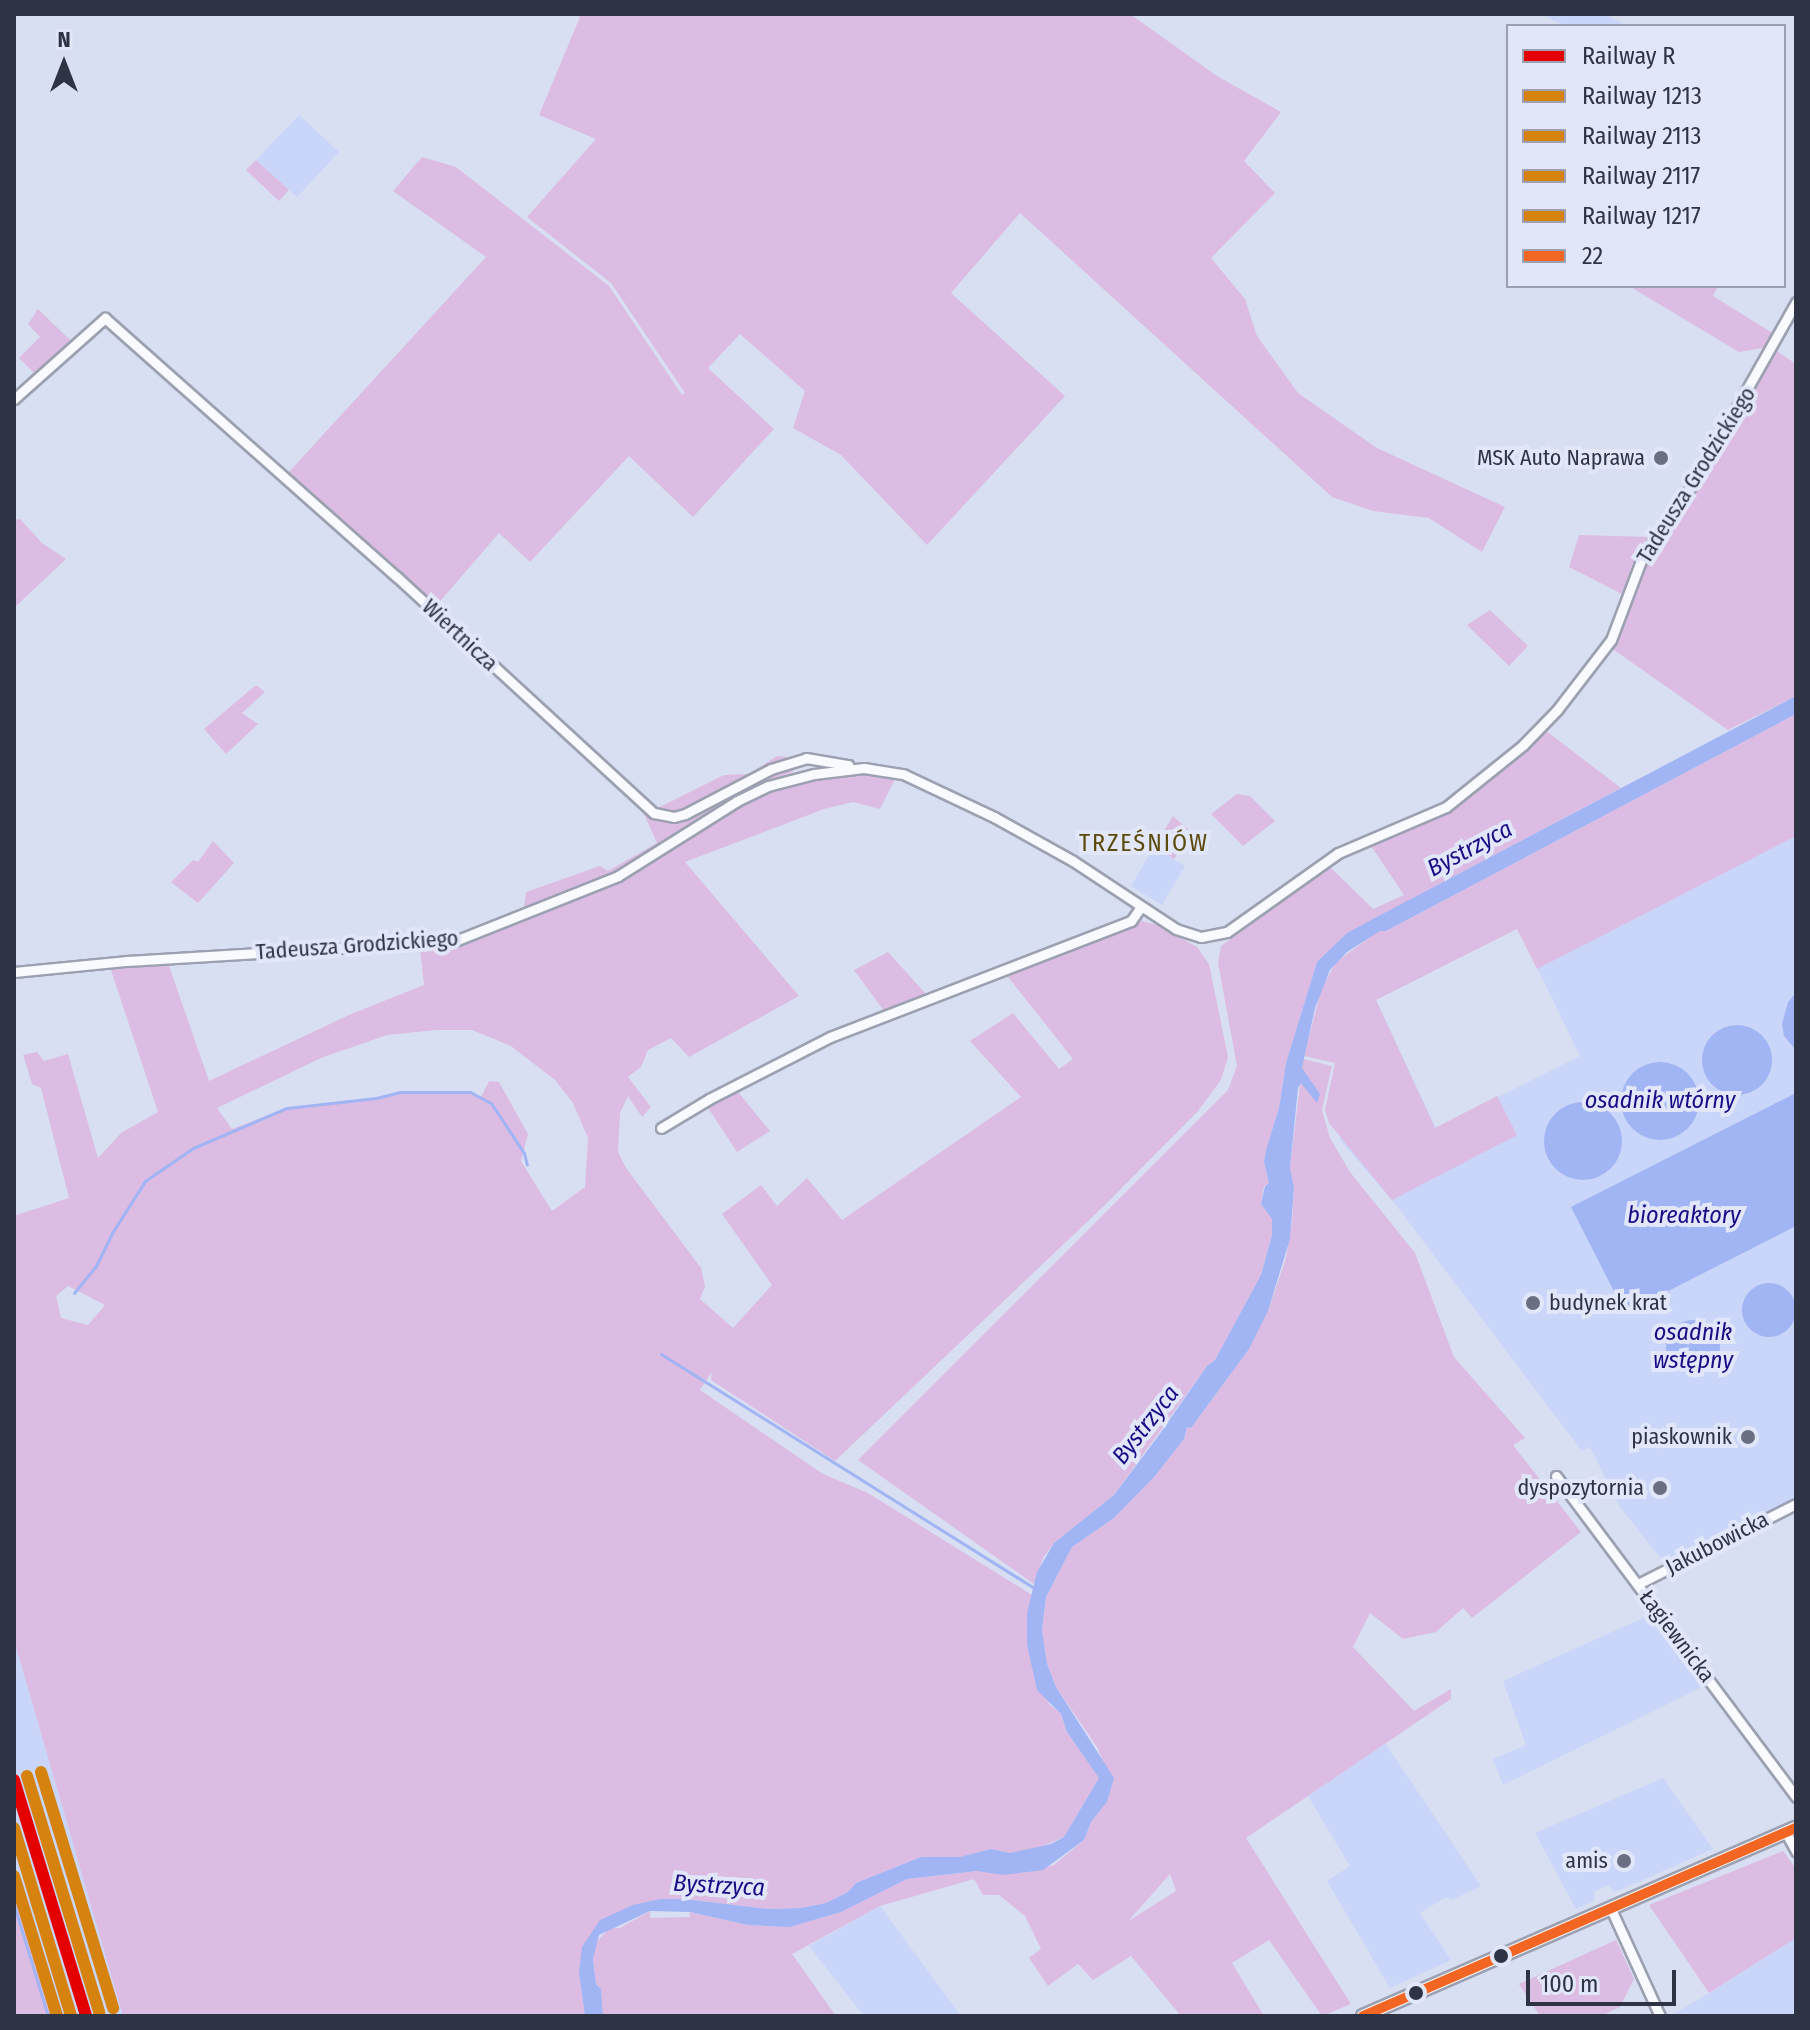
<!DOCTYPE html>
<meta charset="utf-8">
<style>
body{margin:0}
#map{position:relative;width:1810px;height:2030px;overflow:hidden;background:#d8dff2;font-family:"Fira Sans Condensed",sans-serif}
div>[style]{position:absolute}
.built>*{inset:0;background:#c9d5f9}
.green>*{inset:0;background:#dcbce3}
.water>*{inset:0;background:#a1b4f3}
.round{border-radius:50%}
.stream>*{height:3px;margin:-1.5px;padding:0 1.5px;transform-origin:1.5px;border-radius:1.5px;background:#a1b4f3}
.roads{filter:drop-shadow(2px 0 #9ca1b1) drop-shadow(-2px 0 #9ca1b1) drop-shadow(0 2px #9ca1b1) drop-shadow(0 -2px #9ca1b1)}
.street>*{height:9px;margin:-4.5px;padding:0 4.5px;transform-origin:4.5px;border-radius:4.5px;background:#f9fafd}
.secondary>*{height:12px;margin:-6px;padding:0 6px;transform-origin:6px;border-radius:6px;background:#f9fafd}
.bus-1>*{height:10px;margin:-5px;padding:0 5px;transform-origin:5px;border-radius:5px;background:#f26522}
.rail-1>*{height:12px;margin:-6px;padding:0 6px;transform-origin:6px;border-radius:6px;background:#e50000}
.rail-2>*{height:12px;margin:-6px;padding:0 6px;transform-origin:6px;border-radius:6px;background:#d5820e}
.rail-3>*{height:12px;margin:-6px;padding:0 6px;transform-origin:6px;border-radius:6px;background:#d5820e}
.rail-4>*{height:12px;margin:-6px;padding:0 6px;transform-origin:6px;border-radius:6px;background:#d5820e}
.rail-5>*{height:12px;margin:-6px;padding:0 6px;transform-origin:6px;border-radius:6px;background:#d5820e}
.dots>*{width:22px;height:22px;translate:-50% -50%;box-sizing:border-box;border:4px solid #e1e7f9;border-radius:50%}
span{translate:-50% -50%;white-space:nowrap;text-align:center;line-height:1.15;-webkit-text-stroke:8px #e1e7f9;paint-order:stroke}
.poi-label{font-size:22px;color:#2f3445}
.right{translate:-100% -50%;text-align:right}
.left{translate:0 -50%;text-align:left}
.street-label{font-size:22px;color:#2f3445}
.neighbourhood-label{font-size:24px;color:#5c4a0a;letter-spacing:2px}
.water-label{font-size:24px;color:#180b86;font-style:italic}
.frame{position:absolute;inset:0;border:16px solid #2f3445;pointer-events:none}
.legend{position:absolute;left:1506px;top:24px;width:280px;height:264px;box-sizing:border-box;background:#e1e7f9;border:2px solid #9a9fb1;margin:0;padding:10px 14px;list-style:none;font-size:24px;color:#2f3445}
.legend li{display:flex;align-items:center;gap:16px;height:40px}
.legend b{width:40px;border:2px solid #9a9fb1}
.north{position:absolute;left:24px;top:24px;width:80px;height:80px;-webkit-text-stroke:6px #e1e7f9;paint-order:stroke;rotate:0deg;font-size:22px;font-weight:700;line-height:32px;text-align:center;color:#2f3445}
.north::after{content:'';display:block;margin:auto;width:28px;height:36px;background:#2f3445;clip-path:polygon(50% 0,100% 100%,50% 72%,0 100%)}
.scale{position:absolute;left:1526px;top:1970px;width:150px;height:36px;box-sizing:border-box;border:4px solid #2f3445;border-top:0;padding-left:10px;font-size:24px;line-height:28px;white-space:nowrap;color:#2f3445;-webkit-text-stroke:6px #e1e7f9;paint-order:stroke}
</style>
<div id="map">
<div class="built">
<div style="clip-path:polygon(1541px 14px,1605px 14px,1627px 26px,1565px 26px)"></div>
<div style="clip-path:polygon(299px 115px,339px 152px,297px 197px,256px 160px)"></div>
<div style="clip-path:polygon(1796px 790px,1796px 1500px,1666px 1565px,1620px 1507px,1590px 1447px,1582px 1451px,1392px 1200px,1340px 1140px,1376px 1000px,1436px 1128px,1580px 1056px,1518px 929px)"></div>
<div style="clip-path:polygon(1154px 847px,1185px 866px,1162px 905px,1131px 886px)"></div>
<div style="clip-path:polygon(1652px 1614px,1706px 1685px,1503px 1785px,1493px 1759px,1526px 1745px,1503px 1681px)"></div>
<div style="clip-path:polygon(14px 1640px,123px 2016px,58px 2016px,14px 1876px)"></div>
<div style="clip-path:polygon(1385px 1743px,1481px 1886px,1452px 1900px,1446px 1897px,1420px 1913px,1451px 1960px,1390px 1988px,1327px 1881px,1350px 1866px,1308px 1796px)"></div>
<div style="clip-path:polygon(1663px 1778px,1713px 1849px,1615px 1892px,1608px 1885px,1594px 1892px,1594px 1901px,1576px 1909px,1535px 1833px)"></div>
<div style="clip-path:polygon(880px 1906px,961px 2016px,864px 2016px,809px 1946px)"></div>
<div style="clip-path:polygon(1796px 1938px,1796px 2016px,1671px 2016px,1709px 1993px)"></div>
</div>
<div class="green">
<div style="clip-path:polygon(572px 14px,1130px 14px,1217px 76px,1281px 112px,1244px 161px,1275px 193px,1211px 258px,1245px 299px,1257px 336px,1298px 393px,1377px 448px,1505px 507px,1482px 552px,1429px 518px,1373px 511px,1332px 497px,1020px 213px,951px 293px,1065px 396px,927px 545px,841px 455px,793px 428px,805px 391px,740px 334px,708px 368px,774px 429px,693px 517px,629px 456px,530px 562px,499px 533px,436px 606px,287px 474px,486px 257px,393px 191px,422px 157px,456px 167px,609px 286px,682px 395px,685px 393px,611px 283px,527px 217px,596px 139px,539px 115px,580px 17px)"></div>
<div style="clip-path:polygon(256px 160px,289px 190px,279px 201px,246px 170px)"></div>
<div style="clip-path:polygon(1629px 286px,1718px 286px,1713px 296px,1774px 334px,1768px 347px,1739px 352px)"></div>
<div style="clip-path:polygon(38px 309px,71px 341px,37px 376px,19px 358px,40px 337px,28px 324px)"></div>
<div style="clip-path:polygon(1775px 350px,1796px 364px,1796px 696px,1728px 730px,1607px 645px,1631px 585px,1670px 518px,1673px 522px)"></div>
<div style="clip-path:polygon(20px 519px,42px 543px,66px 559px,14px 608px,14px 520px)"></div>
<div style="clip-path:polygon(1579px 535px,1650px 537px,1632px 565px,1624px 595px,1569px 567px)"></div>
<div style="clip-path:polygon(1490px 610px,1528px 646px,1509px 666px,1467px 625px)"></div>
<div style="clip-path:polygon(256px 685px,265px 692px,242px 713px,258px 724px,226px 754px,204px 729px)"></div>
<div style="clip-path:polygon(1796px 714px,1796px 836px,1537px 969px,1517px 929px,1376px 1000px,1435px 1128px,1497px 1096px,1517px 1135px,1392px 1200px,1329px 1123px,1325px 1110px,1335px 1063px,1304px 1056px,1321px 990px,1336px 962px,1380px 930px,1386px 931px)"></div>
<div style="clip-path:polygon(1541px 727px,1621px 788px,1347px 933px,1317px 962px,1286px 1063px,1279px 1108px,1266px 1150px,1264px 1162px,1269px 1183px,1264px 1186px,1261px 1204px,1272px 1219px,1272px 1235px,1261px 1275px,1215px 1360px,1207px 1366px,1114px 1495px,1054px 1543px,1043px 1558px,1034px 1584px,858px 1460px,1228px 1090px,1237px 1066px,1218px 963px,1221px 946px,1262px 917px,1325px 862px,1373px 909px,1404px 895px,1369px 843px,1448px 802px)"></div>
<div style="clip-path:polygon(evenodd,777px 756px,789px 757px,793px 772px,753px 787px,755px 796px,814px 778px,861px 773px,896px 777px,880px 809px,853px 802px,824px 809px,685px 862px,799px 996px,689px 1057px,671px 1038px,648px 1050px,641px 1067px,628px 1077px,651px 1107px,642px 1117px,628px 1096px,620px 1113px,618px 1152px,626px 1168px,701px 1268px,705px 1286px,700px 1299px,733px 1328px,772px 1285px,722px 1214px,761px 1185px,777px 1206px,807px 1178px,842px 1220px,1021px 1097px,970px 1041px,1013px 1013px,1059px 1069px,1073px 1059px,1005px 973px,1142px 921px,1157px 925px,1197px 947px,1209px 964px,1228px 1057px,1221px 1080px,1198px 1111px,1107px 1203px,835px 1461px,711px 1380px,712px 1372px,700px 1390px,823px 1474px,868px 1493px,1032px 1595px,1027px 1645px,1032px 1664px,1049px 1704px,1061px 1714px,1067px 1732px,1099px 1778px,1064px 1837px,1036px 1849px,1010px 1853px,991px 1849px,960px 1857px,921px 1857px,856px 1883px,848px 1892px,826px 1903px,801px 1908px,769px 1909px,684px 1899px,600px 1920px,579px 1973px,585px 2016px,123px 2016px,14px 1640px,14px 1216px,69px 1198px,41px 1088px,32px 1084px,23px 1055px,37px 1052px,44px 1061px,68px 1054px,98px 1158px,121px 1133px,158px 1112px,110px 967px,168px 963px,209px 1081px,349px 1015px,424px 985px,420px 949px,470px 941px,518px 921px,524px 908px,526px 892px,600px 866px,608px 871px,657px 843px,643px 812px,662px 806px,724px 775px,749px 774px,777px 756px,436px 1030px,472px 1030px,511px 1046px,555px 1080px,573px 1103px,588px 1138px,585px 1187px,552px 1211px,521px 1161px,528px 1134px,499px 1082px,489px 1081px,481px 1097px,470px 1092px,400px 1092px,376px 1098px,287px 1108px,232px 1129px,217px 1108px,321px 1058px,387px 1035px,436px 1030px,777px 756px,68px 1286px,105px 1305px,88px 1325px,61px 1318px,56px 1296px,68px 1286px)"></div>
<div style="clip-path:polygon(1237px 794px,1250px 796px,1275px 821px,1243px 846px,1211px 814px)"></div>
<div style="clip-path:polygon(1173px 816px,1192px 833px,1174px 859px,1154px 847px)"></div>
<div style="clip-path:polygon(213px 841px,234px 863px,198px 903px,171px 882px,193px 860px,198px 862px)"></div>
<div style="clip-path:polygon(888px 952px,926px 994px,884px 1011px,854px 970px)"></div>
<div style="clip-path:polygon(evenodd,1303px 1059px,1332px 1066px,1322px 1110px,1330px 1138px,1350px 1172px,1415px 1253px,1454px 1357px,1525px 1438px,1513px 1445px,1581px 1532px,1472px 1618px,1463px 1608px,1436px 1632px,1403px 1639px,1370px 1613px,1353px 1647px,1414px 1711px,1451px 1689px,1451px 1699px,1246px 1838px,1351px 2004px,1322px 2016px,1269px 1940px,1232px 1963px,1264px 2016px,1181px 2016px,1131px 1956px,1093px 1980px,1078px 1964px,1048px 1986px,1029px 1958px,1041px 1949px,1025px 1916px,999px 1895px,983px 1895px,974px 1879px,880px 1906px,792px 1954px,836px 2016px,603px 2016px,601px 1989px,596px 1984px,593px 1959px,595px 1943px,610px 1928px,620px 1928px,650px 1911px,650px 1918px,690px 1917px,690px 1912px,748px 1925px,790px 1927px,841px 1912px,907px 1879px,977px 1871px,1023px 1873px,1054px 1865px,1084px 1840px,1091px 1822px,1107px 1802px,1112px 1782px,1097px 1747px,1056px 1687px,1047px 1664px,1042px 1631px,1046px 1597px,1072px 1547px,1114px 1518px,1155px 1476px,1184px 1439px,1187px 1427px,1191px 1428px,1249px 1349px,1268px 1311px,1286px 1258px,1292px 1222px,1294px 1188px,1290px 1168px,1303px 1059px,1170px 1874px,1176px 1891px,1130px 1920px,1130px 1919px,1170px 1874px)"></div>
<div style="clip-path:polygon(738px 1092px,770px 1131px,737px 1152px,706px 1105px)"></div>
<div style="clip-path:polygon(1783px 1851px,1796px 1869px,1796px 1938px,1709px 1993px,1649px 1905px)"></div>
<div style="clip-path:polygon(14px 1876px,58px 2016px,14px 2016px)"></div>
<div style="clip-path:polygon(1616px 1940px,1634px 1979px,1620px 2007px,1601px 2016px,1540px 2016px,1519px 1984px)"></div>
</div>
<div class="water">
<div style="clip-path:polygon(1796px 696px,1796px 714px,1386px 931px,1380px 931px,1347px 952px,1330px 970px,1315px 1008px,1302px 1068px,1320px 1094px,1317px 1103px,1301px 1083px,1298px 1088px,1290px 1168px,1294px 1188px,1290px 1239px,1268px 1311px,1249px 1349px,1191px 1428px,1187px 1427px,1184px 1439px,1155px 1476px,1114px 1518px,1072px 1547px,1046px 1597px,1042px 1630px,1047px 1664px,1056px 1687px,1114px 1778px,1107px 1802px,1091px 1822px,1084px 1840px,1043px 1870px,1003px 1875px,977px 1871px,907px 1879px,841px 1912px,790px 1927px,748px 1925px,690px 1912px,650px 1911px,599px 1935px,593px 1959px,596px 1984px,601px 1989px,603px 2016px,585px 2016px,579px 1973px,582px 1947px,600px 1920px,633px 1905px,660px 1899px,684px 1899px,769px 1909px,801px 1908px,826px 1903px,848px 1892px,856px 1883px,921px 1857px,960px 1857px,991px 1849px,1010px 1853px,1051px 1844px,1064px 1837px,1099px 1778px,1067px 1732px,1061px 1714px,1037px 1690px,1027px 1645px,1027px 1613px,1037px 1572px,1054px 1543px,1114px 1495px,1159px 1435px,1207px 1366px,1215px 1360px,1261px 1275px,1272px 1235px,1272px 1219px,1261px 1204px,1265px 1186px,1269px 1183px,1264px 1162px,1266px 1150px,1279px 1108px,1286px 1063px,1317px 962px,1347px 933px,1371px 920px)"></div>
<div style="clip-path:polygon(1796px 993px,1796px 1050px,1784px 1036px,1782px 1024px,1788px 1002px)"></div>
<div class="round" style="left:1702px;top:1025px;width:70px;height:70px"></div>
<div class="round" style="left:1621px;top:1062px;width:78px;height:78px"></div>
<div style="clip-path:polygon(1796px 1093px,1796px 1226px,1625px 1313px,1571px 1207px)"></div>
<div class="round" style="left:1544px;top:1102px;width:78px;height:78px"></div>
<div class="round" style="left:1742px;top:1283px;width:54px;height:54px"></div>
<div class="round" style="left:1666px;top:1320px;width:54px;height:54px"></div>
</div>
<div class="stream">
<div style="left:74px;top:1293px;width:35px;rotate:-51deg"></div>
<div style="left:96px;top:1266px;width:37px;rotate:-64deg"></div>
<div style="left:112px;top:1233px;width:62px;rotate:-57.6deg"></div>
<div style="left:145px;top:1181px;width:58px;rotate:-34.5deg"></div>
<div style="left:193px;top:1148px;width:102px;rotate:-23.1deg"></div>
<div style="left:287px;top:1108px;width:90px;rotate:-6.4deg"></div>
<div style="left:376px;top:1098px;width:25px;rotate:-14deg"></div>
<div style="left:400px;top:1092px;width:70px"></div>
<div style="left:470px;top:1092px;width:24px;rotate:28deg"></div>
<div style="left:491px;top:1103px;width:60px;rotate:56.6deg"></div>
<div style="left:524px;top:1153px;width:12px;rotate:76deg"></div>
<div style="left:661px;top:1354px;width:440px;rotate:32.1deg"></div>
<div style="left:14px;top:1905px;width:116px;rotate:73deg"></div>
</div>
<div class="roads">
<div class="street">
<div style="left:14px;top:399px;width:122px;rotate:-41.7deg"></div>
<div style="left:105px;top:318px;width:390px;rotate:41.6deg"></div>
<div style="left:397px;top:577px;width:349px;rotate:42.6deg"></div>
<div style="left:654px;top:813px;width:20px;rotate:11deg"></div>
<div style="left:674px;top:817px;width:11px;rotate:-15deg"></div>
<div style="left:685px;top:814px;width:97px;rotate:-27.6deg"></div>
<div style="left:771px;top:769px;width:37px;rotate:-17deg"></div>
<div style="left:806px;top:758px;width:43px;rotate:9.5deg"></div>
<div style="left:848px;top:765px;width:4px;rotate:63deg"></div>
<div style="left:14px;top:972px;width:114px;rotate:-5.6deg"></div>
<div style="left:127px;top:961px;width:329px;rotate:-3.5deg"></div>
<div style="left:455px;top:941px;width:175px;rotate:-21.7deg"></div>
<div style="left:618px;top:876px;width:141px;rotate:-32.2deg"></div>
<div style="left:737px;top:801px;width:34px;rotate:-26deg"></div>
<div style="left:768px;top:786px;width:48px;rotate:-14.6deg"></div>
<div style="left:814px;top:774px;width:50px;rotate:-6.8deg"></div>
<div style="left:864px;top:768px;width:39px;rotate:9deg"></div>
<div style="left:903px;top:774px;width:101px;rotate:25.3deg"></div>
<div style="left:994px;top:817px;width:90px;rotate:29.1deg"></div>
<div style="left:1073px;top:861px;width:123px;rotate:33.4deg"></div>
<div style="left:1176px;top:929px;width:26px;rotate:18deg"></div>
<div style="left:1201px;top:937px;width:26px;rotate:-11deg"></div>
<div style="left:1227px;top:932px;width:136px;rotate:-35.4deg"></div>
<div style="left:1338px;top:853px;width:117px;rotate:-23.1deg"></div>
<div style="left:1446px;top:807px;width:99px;rotate:-38.8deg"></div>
<div style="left:1523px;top:745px;width:49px;rotate:-45.8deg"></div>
<div style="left:1557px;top:710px;width:88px;rotate:-52.4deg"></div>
<div style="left:1611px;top:640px;width:88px;rotate:-69.3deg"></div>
<div style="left:1642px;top:558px;width:96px;rotate:-55.6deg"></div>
<div style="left:1696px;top:479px;width:203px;rotate:-60.5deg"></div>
<div style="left:661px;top:1128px;width:56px;rotate:-31.1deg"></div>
<div style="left:709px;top:1099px;width:136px;rotate:-27.1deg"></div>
<div style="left:830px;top:1037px;width:323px;rotate:-21.1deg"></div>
<div style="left:1131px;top:921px;width:16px;rotate:-55deg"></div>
<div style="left:1556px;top:1476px;width:401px;rotate:53.2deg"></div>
<div style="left:1638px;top:1584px;width:177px;rotate:-26.9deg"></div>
<div style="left:1786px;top:1833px;width:21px;rotate:61deg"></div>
<div style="left:1611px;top:1909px;width:118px;rotate:65.4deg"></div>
</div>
<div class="secondary">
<div style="left:1363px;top:2016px;width:472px;rotate:-23.5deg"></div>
</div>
</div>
<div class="bus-1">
<div style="left:1363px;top:2016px;width:472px;rotate:-23.5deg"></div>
</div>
<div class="rail-1">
<div style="left:14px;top:1780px;width:247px;rotate:73deg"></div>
</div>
<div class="rail-2">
<div style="left:14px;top:1828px;width:196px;rotate:73.1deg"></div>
</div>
<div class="rail-3">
<div style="left:27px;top:1776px;width:247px;rotate:73deg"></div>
</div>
<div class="rail-4">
<div style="left:14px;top:1876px;width:146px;rotate:72.9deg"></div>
</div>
<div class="rail-5">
<div style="left:41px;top:1772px;width:247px;rotate:73deg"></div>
</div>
<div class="dots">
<div style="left:1661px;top:458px;background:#6a7082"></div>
<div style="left:1533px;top:1303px;background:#6a7082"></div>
<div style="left:1748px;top:1437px;background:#6a7082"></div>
<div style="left:1660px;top:1488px;background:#6a7082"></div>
<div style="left:1624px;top:1861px;background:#6a7082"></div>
<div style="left:1501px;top:1956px;background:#2f3445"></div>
<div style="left:1416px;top:1993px;background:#2f3445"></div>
</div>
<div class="poi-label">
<span class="right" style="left:1645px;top:458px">MSK Auto Naprawa</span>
<span class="left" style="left:1549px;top:1303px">budynek krat</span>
<span class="right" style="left:1732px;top:1437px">piaskownik</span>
<span class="right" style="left:1644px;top:1488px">dyspozytornia</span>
<span class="right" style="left:1608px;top:1861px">amis</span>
</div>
<div class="street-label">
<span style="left:1696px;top:475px;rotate:-58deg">Tadeusza Grodzickiego</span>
<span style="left:460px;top:635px;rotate:43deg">Wiertnicza</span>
<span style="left:357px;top:945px;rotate:-4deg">Tadeusza Grodzickiego</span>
<span style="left:1717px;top:1543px;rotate:-27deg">Jakubowicka</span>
<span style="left:1677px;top:1636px;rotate:53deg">Łagiewnicka</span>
</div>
<div class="neighbourhood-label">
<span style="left:1144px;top:844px">TRZEŚNIÓW</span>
</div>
<div class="water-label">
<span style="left:1470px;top:849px;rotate:-28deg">Bystrzyca</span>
<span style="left:1660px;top:1101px">osadnik wtórny</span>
<span style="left:1684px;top:1216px">bioreaktory</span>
<span style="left:1693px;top:1347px">osadnik<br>wstępny</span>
<span style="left:1146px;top:1425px;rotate:-52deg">Bystrzyca</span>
<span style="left:719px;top:1886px;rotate:3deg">Bystrzyca</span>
</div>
<div class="frame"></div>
<ul class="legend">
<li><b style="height:10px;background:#e50000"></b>Railway R</li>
<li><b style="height:10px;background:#d5820e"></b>Railway 1213</li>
<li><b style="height:10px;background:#d5820e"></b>Railway 2113</li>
<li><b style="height:10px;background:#d5820e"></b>Railway 2117</li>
<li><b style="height:10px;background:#d5820e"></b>Railway 1217</li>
<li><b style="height:10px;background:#f26522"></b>22</li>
</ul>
<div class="north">N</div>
<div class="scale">100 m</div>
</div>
